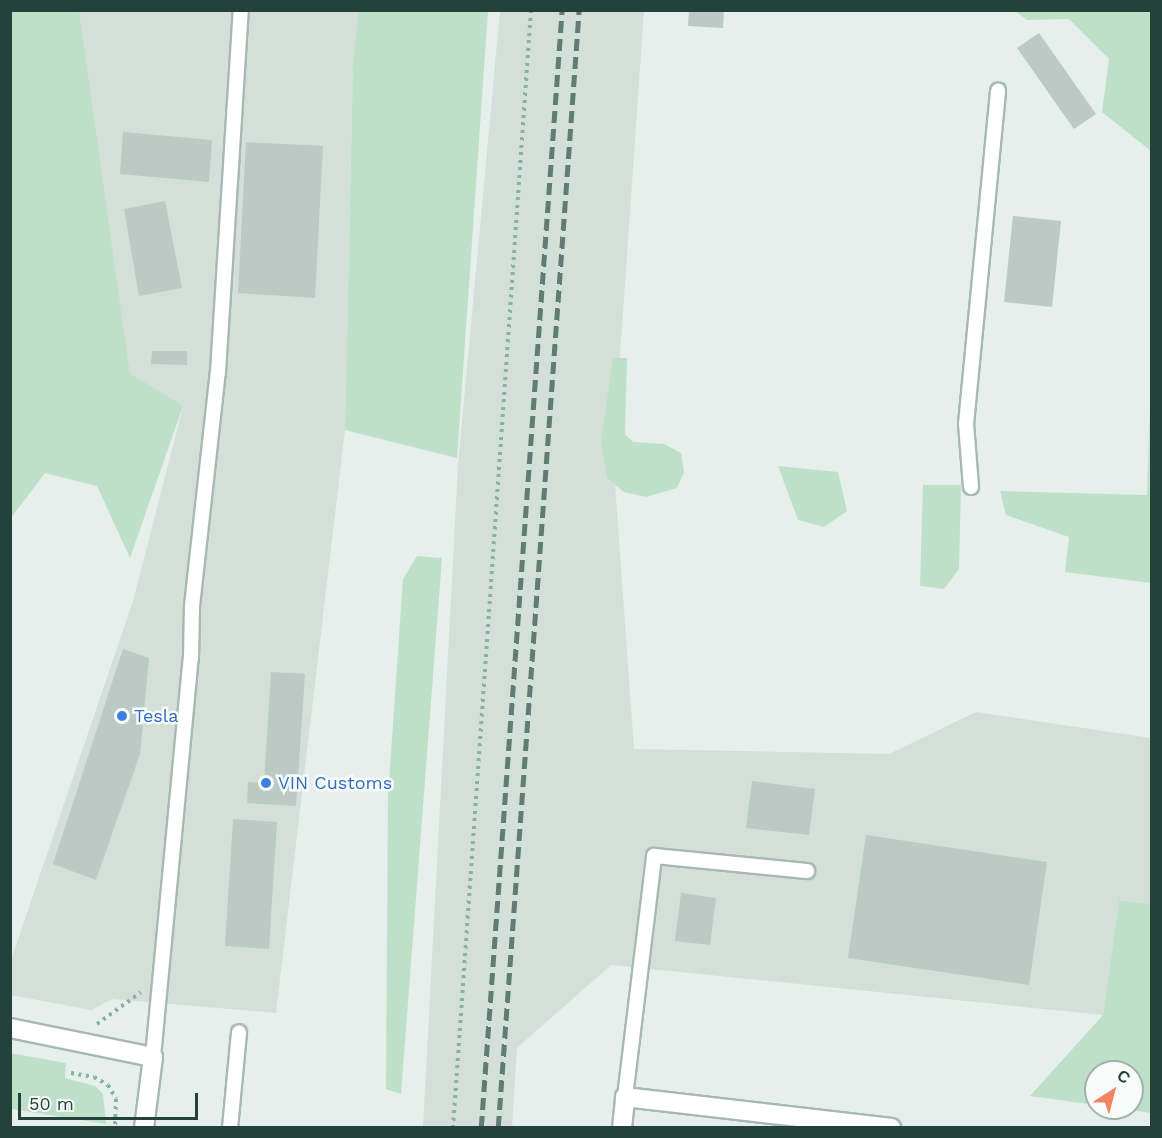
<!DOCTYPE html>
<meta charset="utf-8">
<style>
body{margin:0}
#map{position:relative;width:1162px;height:1138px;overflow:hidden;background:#e6efeb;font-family:"Work Sans",sans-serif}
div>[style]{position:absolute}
.built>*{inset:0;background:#d4dfda}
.green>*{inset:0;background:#bfe0c8}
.building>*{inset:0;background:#bbcac4}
.path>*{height:4px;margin-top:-2px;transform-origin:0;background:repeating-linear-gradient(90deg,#86b3a5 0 3px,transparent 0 7.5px)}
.roads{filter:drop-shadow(2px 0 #a8b8b2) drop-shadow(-2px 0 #a8b8b2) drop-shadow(0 2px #a8b8b2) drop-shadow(0 -2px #a8b8b2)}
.lane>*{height:14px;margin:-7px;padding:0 7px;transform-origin:7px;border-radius:7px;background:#fff}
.secondary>*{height:18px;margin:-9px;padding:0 9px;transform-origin:9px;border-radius:9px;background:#fff}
.rail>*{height:4.5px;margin-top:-2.25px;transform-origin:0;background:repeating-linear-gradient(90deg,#5f7d75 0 12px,transparent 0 18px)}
.dots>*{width:16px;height:16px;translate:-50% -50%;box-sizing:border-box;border:3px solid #f7fbf9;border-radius:50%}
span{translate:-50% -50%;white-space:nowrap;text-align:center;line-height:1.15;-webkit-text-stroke:5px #f7fbf9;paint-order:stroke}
.shop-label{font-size:18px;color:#366cbe}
.left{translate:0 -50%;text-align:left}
.frame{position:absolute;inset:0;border:12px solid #24423a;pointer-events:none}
.north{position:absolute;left:1084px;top:1060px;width:60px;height:60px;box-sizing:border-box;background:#f7fbf9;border:2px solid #a3b1ad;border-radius:50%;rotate:36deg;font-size:16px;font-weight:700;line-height:24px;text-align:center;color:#24423a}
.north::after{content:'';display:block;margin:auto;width:21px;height:27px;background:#f4845f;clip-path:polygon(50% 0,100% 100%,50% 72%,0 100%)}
.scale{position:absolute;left:18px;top:1093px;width:180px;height:27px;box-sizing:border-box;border:3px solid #24423a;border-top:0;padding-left:8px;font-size:18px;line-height:21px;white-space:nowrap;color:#24423a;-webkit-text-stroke:4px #f7fbf9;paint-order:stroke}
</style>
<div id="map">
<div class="built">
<div style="clip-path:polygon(78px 11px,358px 11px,353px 62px,345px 430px,276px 1013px,112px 999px,91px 1010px,11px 995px,11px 960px,133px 601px,183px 407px,130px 373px)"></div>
<div style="clip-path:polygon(500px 11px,644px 11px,613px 456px,634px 749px,889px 754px,976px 712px,1151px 738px,1151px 904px,1119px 900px,1103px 1015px,611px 965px,517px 1048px,512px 1127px,423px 1128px,458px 465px)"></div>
</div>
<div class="green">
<div style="clip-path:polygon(11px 10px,79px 11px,130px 373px,183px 406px,130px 558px,97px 486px,45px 473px,11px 518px)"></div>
<div style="clip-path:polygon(358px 11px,488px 11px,457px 458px,345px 430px,353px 62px)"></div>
<div style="clip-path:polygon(1015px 11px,1151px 11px,1151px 151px,1102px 112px,1109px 59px,1069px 19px,1027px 20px)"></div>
<div style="clip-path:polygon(613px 358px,627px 358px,625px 434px,633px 442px,664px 444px,681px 453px,684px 472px,677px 488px,646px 497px,624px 492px,607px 478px,601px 442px)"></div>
<div style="clip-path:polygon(1151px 374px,1151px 583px,1065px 572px,1069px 537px,1006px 515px,1000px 491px,1147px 495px)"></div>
<div style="clip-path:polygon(778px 466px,838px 472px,847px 511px,824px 527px,798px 520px)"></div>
<div style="clip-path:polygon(923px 485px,961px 485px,959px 569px,944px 589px,920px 586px)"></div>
<div style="clip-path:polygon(417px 556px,442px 558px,401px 1094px,386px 1089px,388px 797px,403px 579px)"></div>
<div style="clip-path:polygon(1119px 900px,1151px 904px,1151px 1113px,1116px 1108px,1132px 1108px,1132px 1072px,1096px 1072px,1096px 1105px,1030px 1096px,1103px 1015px)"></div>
<div style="clip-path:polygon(10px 1053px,66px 1063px,65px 1078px,95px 1086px,103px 1094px,106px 1124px,11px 1109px)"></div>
</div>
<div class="building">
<div style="clip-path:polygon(689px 10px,724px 10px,723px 28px,688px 26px)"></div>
<div style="clip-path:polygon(1039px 33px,1096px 114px,1074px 129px,1017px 48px)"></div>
<div style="clip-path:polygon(123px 132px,212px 140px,209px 182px,120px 174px)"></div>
<div style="clip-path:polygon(246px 142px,323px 146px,315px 298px,238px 293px)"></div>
<div style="clip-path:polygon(165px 201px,182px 288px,139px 296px,124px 209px)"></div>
<div style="clip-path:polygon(1013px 216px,1061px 221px,1052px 307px,1004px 302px)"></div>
<div style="clip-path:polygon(152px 351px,187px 351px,187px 365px,151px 364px)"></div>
<div style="clip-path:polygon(123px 649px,149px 658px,140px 754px,96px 880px,53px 864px)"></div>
<div style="clip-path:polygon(271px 672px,305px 674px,296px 806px,247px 803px,248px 782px,264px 783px)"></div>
<div style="clip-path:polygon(752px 781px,815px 789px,809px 835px,746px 828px)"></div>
<div style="clip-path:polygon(233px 819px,277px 822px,269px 949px,225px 946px)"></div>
<div style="clip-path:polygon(866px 835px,1047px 862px,1029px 985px,848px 958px)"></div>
<div style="clip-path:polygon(681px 893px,716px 898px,710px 945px,675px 941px)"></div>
</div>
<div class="path">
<div style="left:97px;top:1024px;width:54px;rotate:-36deg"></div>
<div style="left:71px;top:1073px;width:23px;rotate:10deg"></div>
<div style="left:94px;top:1077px;width:16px;rotate:30deg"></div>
<div style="left:108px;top:1085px;width:16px;rotate:60deg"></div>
<div style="left:116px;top:1099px;width:29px;rotate:92deg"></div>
<div style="left:453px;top:1128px;width:1121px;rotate:-86.01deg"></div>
</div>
<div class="roads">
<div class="lane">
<div style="left:971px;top:487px;width:63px;rotate:-94.5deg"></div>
<div style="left:966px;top:424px;width:335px;rotate:-84.5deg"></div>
<div style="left:153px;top:1057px;width:401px;rotate:-84.6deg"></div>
<div style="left:191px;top:658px;width:52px;rotate:-88.9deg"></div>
<div style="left:192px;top:606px;width:235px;rotate:-83.7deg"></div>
<div style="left:218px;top:372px;width:363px;rotate:-86.4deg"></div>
<div style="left:625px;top:1097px;width:243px;rotate:-83.1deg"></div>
<div style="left:654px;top:856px;width:154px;rotate:5.6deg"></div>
<div style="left:230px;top:1128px;width:96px;rotate:-84.6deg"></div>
</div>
<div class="secondary">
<div style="left:10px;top:1028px;width:146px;rotate:11.5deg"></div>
<div style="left:153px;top:1057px;width:72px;rotate:97.2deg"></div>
<div style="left:622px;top:1128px;width:31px;rotate:-84deg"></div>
<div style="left:625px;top:1097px;width:268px;rotate:6.6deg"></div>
</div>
</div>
<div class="rail">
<div style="left:481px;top:1128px;width:1121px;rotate:-85.86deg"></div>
<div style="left:498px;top:1128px;width:1121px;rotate:-85.86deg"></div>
</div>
<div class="dots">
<div style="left:122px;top:716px;background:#3f7fe0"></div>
<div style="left:266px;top:783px;background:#3f7fe0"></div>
</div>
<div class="shop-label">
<span class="left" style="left:134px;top:716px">Tesla</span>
<span class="left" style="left:278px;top:783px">VIN Customs</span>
</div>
<div class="frame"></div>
<div class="north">С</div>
<div class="scale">50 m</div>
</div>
